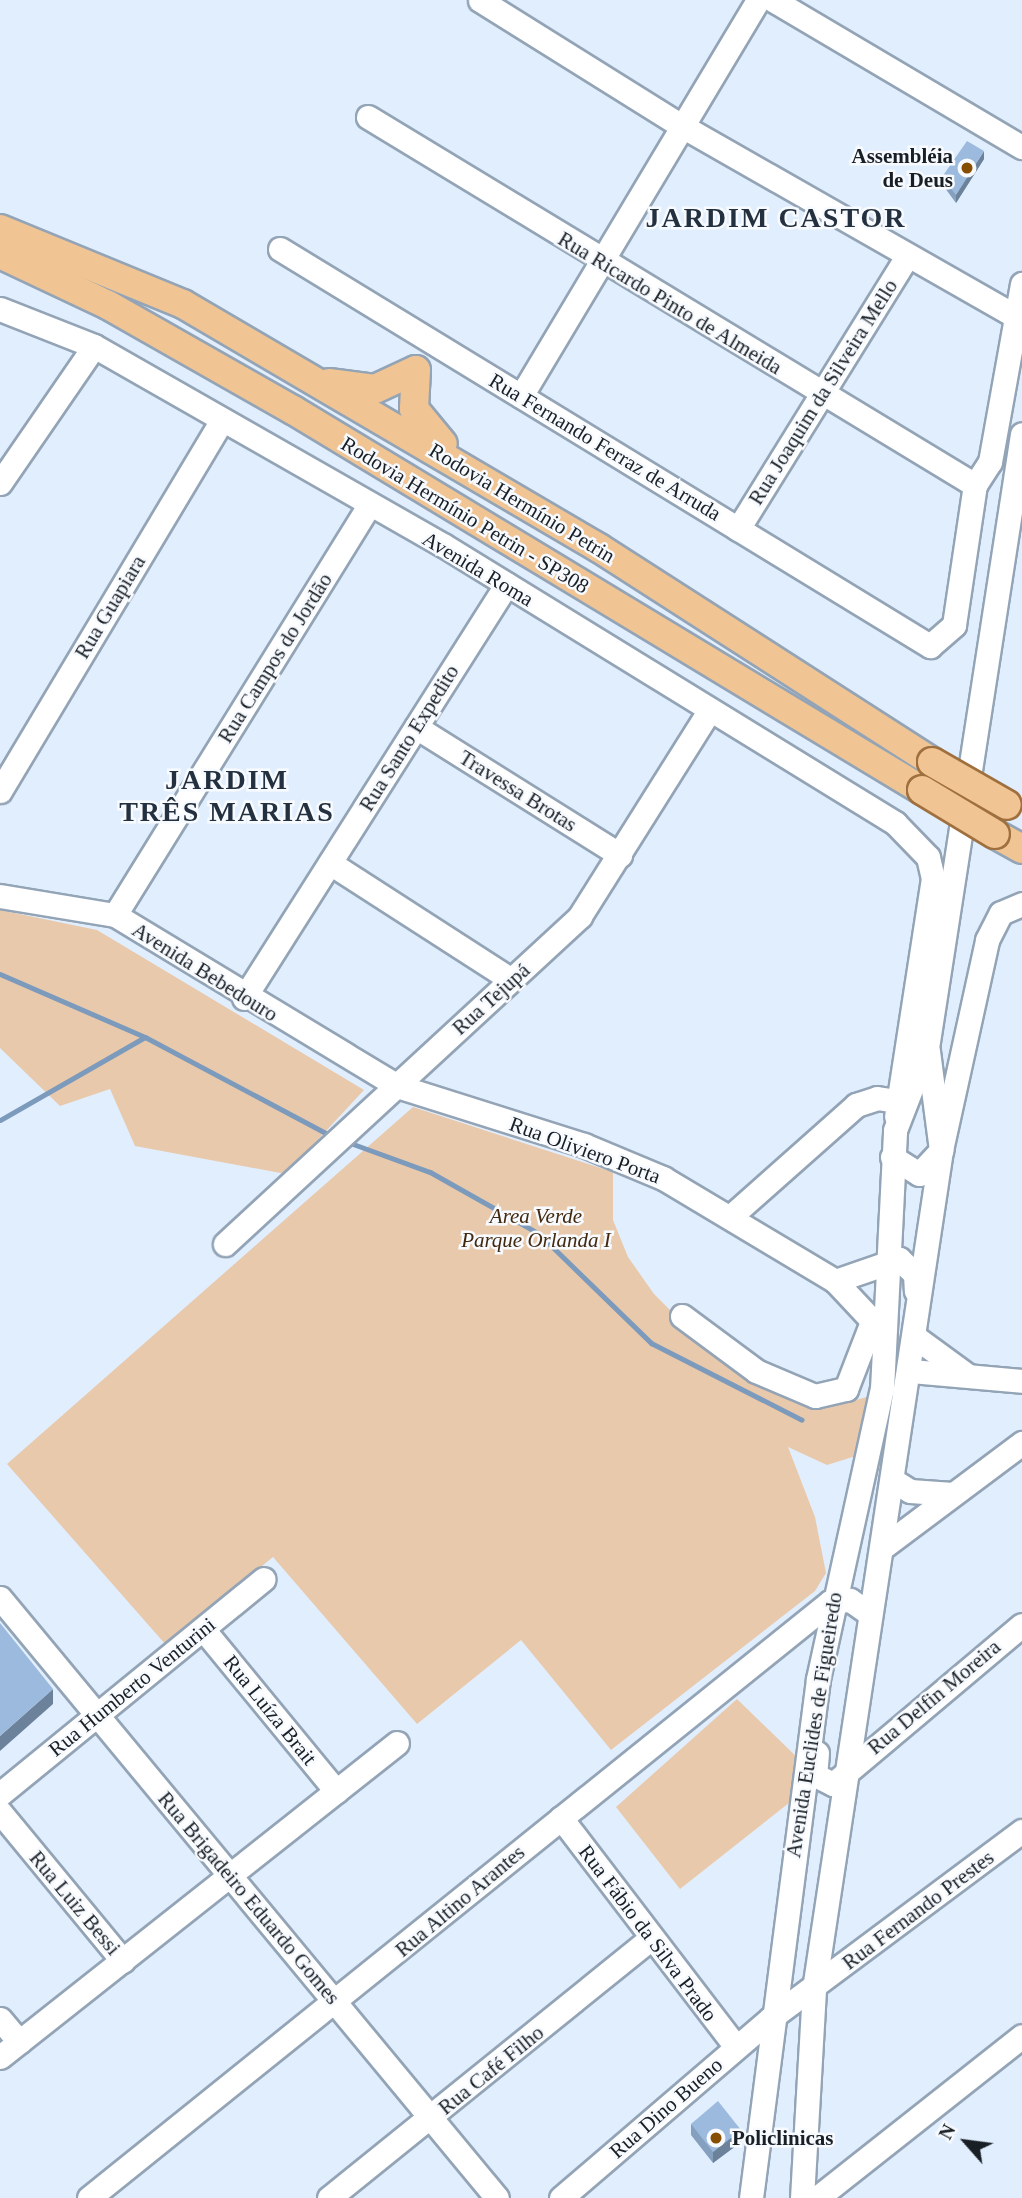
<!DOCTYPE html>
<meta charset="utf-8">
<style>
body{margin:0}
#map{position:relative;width:1022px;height:2198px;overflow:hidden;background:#e1eefe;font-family:"Times New Roman",serif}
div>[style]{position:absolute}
.green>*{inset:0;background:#e9c9ab}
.stream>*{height:5px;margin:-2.5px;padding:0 2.5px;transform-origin:2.5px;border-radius:2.5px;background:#7c9abc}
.roads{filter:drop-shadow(2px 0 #93a4b6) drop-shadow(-2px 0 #93a4b6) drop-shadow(0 2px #93a4b6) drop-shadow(0 -2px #93a4b6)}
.minor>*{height:23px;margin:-11.5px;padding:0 11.5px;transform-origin:11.5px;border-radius:11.5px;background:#fff}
.major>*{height:28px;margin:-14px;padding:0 14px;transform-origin:14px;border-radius:14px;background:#f1c493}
.bridges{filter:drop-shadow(2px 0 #9f703e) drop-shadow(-2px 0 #9f703e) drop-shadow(0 2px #9f703e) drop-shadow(0 -2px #9f703e)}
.major-bridge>*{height:28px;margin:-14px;padding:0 14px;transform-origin:14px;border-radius:14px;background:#f1c493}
.wall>*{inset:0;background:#85a0be}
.shaded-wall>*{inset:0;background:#6c829b}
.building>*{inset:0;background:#9bbadd}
.dots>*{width:19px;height:19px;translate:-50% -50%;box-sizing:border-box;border:4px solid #f7fafe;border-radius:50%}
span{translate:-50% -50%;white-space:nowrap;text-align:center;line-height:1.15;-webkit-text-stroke:5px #f7fafe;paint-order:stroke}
.poi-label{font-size:21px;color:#181f25;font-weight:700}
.right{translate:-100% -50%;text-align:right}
.left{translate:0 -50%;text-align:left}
.street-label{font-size:21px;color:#181f25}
.park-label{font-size:21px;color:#432a0f;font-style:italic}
.district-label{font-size:28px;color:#23303f;font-weight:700;letter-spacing:2px}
.north{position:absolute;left:931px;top:2107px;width:70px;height:70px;-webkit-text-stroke:5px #f7fafe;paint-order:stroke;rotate:298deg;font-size:19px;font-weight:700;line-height:28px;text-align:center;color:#181f25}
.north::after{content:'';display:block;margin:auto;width:24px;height:32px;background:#181f25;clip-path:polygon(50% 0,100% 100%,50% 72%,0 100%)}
</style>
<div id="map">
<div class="green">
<div style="clip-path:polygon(0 910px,97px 930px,364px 1090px,286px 1174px,135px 1146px,110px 1089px,60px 1106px,0 1048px)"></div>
<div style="clip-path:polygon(413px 1107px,613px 1172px,613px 1220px,628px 1257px,654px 1294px,717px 1357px,819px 1409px,871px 1396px,859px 1455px,827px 1465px,788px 1447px,815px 1517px,826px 1573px,815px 1591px,611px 1750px,521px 1640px,417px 1724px,273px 1557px,166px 1645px,7px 1464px)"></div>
<div style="clip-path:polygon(737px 1699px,802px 1762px,799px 1795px,680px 1889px,616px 1807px)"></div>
</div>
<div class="stream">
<div style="left:0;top:974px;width:158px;rotate:23.5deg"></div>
<div style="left:145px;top:1037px;width:213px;rotate:28deg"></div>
<div style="left:0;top:1120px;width:167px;rotate:-29.8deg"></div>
<div style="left:353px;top:1144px;width:82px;rotate:20deg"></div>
<div style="left:430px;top:1172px;width:124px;rotate:29.5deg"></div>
<div style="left:538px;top:1233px;width:158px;rotate:44.2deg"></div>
<div style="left:651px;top:1343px;width:169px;rotate:27deg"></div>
</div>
<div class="roads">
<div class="minor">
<div style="left:480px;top:0;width:238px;rotate:32deg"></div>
<div style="left:682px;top:126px;width:380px;rotate:29.7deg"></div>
<div style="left:773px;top:0;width:289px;rotate:30.6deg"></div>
<div style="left:368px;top:117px;width:710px;rotate:31.23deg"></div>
<div style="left:280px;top:249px;width:762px;rotate:31.42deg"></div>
<div style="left:930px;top:646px;width:32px;rotate:-41deg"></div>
<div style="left:954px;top:625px;width:142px;rotate:-81.5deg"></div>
<div style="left:975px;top:485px;width:27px;rotate:-57deg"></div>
<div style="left:990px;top:462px;width:181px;rotate:-79.8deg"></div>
<div style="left:0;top:309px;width:101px;rotate:21.5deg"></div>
<div style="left:94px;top:346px;width:402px;rotate:29.7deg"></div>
<div style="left:443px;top:545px;width:531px;rotate:31.59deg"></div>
<div style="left:895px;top:823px;width:47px;rotate:45.9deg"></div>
<div style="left:928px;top:857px;width:22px;rotate:77deg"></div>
<div style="left:933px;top:878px;width:241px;rotate:98.8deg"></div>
<div style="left:521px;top:396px;width:462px;rotate:-59.1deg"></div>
<div style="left:0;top:483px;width:166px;rotate:-55.5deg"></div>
<div style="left:738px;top:529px;width:321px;rotate:-58.2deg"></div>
<div style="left:416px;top:727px;width:241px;rotate:32.1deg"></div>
<div style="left:0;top:791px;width:429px;rotate:-59.1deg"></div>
<div style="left:330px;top:863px;width:214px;rotate:32.8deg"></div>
<div style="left:0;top:896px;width:117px;rotate:9.4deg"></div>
<div style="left:115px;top:915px;width:330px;rotate:31.2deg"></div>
<div style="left:397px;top:1086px;width:196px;rotate:17.5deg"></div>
<div style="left:584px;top:1145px;width:86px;rotate:22.7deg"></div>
<div style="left:663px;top:1178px;width:200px;rotate:30.9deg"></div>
<div style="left:835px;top:1281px;width:67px;rotate:46.8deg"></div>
<div style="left:115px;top:915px;width:480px;rotate:-58.2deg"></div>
<div style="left:244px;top:998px;width:490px;rotate:-57.6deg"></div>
<div style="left:892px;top:1157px;width:32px;rotate:32deg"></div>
<div style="left:919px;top:1174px;width:33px;rotate:-47deg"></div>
<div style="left:941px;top:1150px;width:215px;rotate:-77.6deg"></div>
<div style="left:987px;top:940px;width:30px;rotate:-63deg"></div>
<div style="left:1001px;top:913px;width:23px;rotate:-23deg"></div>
<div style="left:730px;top:1217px;width:169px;rotate:-41.6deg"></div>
<div style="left:856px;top:1105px;width:22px;rotate:-18deg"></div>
<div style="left:877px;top:1098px;width:19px;rotate:9deg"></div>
<div style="left:225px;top:1244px;width:483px;rotate:-42.7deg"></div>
<div style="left:580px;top:916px;width:240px;rotate:-57.8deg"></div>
<div style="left:835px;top:1281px;width:68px;rotate:-19deg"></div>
<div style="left:899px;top:1259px;width:22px;rotate:43deg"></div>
<div style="left:915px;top:1274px;width:17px;rotate:87deg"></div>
<div style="left:682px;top:1316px;width:92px;rotate:36.6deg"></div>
<div style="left:756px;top:1371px;width:64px;rotate:23deg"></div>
<div style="left:815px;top:1396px;width:32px;rotate:-13deg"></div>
<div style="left:846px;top:1389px;width:75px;rotate:-68.9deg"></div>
<div style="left:915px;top:1337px;width:64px;rotate:36.2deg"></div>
<div style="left:911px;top:1371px;width:111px;rotate:5.1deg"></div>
<div style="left:894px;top:1481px;width:19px;rotate:32deg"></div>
<div style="left:910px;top:1491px;width:39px;rotate:4deg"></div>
<div style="left:883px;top:1547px;width:174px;rotate:-36.8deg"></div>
<div style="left:0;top:1598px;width:779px;rotate:50.36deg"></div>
<div style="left:203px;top:1629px;width:210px;rotate:50.6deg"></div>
<div style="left:817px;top:1753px;width:22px;rotate:95deg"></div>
<div style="left:815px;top:1775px;width:20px;rotate:27deg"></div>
<div style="left:833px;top:1784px;width:247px;rotate:-40.1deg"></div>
<div style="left:0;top:1794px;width:340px;rotate:-39.2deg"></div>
<div style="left:0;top:1812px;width:193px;rotate:50.5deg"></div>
<div style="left:561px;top:1818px;width:288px;rotate:52.6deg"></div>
<div style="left:0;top:2019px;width:30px;rotate:50deg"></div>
<div style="left:0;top:2057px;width:506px;rotate:-38.34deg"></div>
<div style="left:89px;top:2198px;width:951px;rotate:-38.81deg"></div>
<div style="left:830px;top:1602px;width:20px;rotate:-6deg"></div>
<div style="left:850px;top:1600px;width:24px;rotate:35deg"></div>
<div style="left:329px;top:2198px;width:412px;rotate:-38.9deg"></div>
<div style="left:561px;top:2198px;width:277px;rotate:-40.6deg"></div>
<div style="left:771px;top:2018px;width:313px;rotate:-36.7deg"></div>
<div style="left:751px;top:2198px;width:523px;rotate:-82.64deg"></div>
<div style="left:818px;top:1679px;width:297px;rotate:-77.6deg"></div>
<div style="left:882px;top:1389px;width:259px;rotate:-87.1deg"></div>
<div style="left:895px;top:1130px;width:88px;rotate:-68.7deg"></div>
<div style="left:927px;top:1048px;width:621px;rotate:-81.2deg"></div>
<div style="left:802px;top:2198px;width:209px;rotate:-86.7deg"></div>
<div style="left:814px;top:1989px;width:849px;rotate:-81.39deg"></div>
<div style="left:941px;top:1150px;width:100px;rotate:-97.5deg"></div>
<div style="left:817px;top:2198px;width:261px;rotate:-38.3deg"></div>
</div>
<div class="major">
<div style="left:0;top:229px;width:198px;rotate:22.3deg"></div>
<div style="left:183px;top:304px;width:482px;rotate:30.4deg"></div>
<div style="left:599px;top:548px;width:396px;rotate:32.7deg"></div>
<div style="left:0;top:254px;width:119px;rotate:25.3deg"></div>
<div style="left:108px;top:305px;width:213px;rotate:29.6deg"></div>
<div style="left:293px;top:410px;width:735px;rotate:31.14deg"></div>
<div style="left:416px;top:370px;width:39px;rotate:93deg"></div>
<div style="left:414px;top:409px;width:45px;rotate:50.4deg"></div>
<div style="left:329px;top:383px;width:46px;rotate:7.4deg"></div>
<div style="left:375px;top:389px;width:45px;rotate:-24.9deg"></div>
<div style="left:995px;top:834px;width:31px;rotate:29deg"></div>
</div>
</div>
<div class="bridges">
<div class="major-bridge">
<div style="left:932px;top:762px;width:86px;rotate:29.8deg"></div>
<div style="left:922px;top:790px;width:85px;rotate:31.1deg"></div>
</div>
</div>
<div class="wall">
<div style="clip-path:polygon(984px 159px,956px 203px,942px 184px,942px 177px)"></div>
<div style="clip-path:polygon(691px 2124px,741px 2142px,713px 2163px,691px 2135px)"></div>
</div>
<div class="shaded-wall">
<div style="clip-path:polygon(984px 151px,984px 159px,956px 203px,956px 195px)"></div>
<div style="clip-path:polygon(53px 1689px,53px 1704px,0 1751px,0 1736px)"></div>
<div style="clip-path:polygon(741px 2130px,741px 2142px,713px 2163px,713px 2152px)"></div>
</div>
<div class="building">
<div style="clip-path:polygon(967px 141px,984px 151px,956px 195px,942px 177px)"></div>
<div style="clip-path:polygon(0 1623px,53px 1689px,0 1736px)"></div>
<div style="clip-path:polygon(718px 2101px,741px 2130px,713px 2152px,691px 2124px)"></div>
</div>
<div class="dots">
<div style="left:967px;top:168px;background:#864e00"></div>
<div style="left:716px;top:2138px;background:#864e00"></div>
</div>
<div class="poi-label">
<span class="right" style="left:953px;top:168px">Assembléia<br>de Deus</span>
<span class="left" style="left:732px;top:2138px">Policlinicas</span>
</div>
<div class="street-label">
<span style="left:670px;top:303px;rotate:31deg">Rua Ricardo Pinto de Almeida</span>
<span style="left:823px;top:392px;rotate:-58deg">Rua Joaquim da Silveira Mello</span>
<span style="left:605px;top:447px;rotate:31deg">Rua Fernando Ferraz de Arruda</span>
<span style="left:522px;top:503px;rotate:31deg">Rodovia Hermínio Petrin</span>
<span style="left:465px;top:515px;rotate:31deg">Rodovia Hermínio Petrin - SP308</span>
<span style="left:478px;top:569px;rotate:31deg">Avenida Roma</span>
<span style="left:110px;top:607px;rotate:-59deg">Rua Guapiara</span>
<span style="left:275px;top:658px;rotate:-58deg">Rua Campos do Jordão</span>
<span style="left:409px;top:738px;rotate:-58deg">Rua Santo Expedito</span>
<span style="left:518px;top:791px;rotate:32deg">Travessa Brotas</span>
<span style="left:205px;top:972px;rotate:32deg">Avenida Bebedouro</span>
<span style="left:491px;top:999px;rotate:-42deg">Rua Tejupá</span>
<span style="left:585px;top:1150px;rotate:20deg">Rua Oliviero Porta</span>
<span style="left:132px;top:1687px;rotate:-39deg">Rua Humberto Venturini</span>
<span style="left:934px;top:1697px;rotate:-40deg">Rua Delfin Moreira</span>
<span style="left:270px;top:1710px;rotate:51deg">Rua Luíza Brait</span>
<span style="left:814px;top:1725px;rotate:-81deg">Avenida Euclides de Figueiredo</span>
<span style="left:249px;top:1898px;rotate:50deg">Rua Brigadeiro Eduardo Gomes</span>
<span style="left:460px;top:1901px;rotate:-40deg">Rua Altino Arantes</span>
<span style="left:75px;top:1903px;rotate:50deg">Rua Luiz Bessi</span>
<span style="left:918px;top:1910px;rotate:-37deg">Rua Fernando Prestes</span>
<span style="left:648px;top:1933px;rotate:53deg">Rua Fábio da Silva Prado</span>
<span style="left:491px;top:2070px;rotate:-39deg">Rua Café Filho</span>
<span style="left:666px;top:2108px;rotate:-41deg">Rua Dino Bueno</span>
</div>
<div class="park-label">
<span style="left:536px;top:1228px">Area Verde<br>Parque Orlanda I</span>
</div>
<div class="district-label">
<span style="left:776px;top:218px">JARDIM CASTOR</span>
<span style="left:227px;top:796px">JARDIM<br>TRÊS MARIAS</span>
</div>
<div class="north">N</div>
</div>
